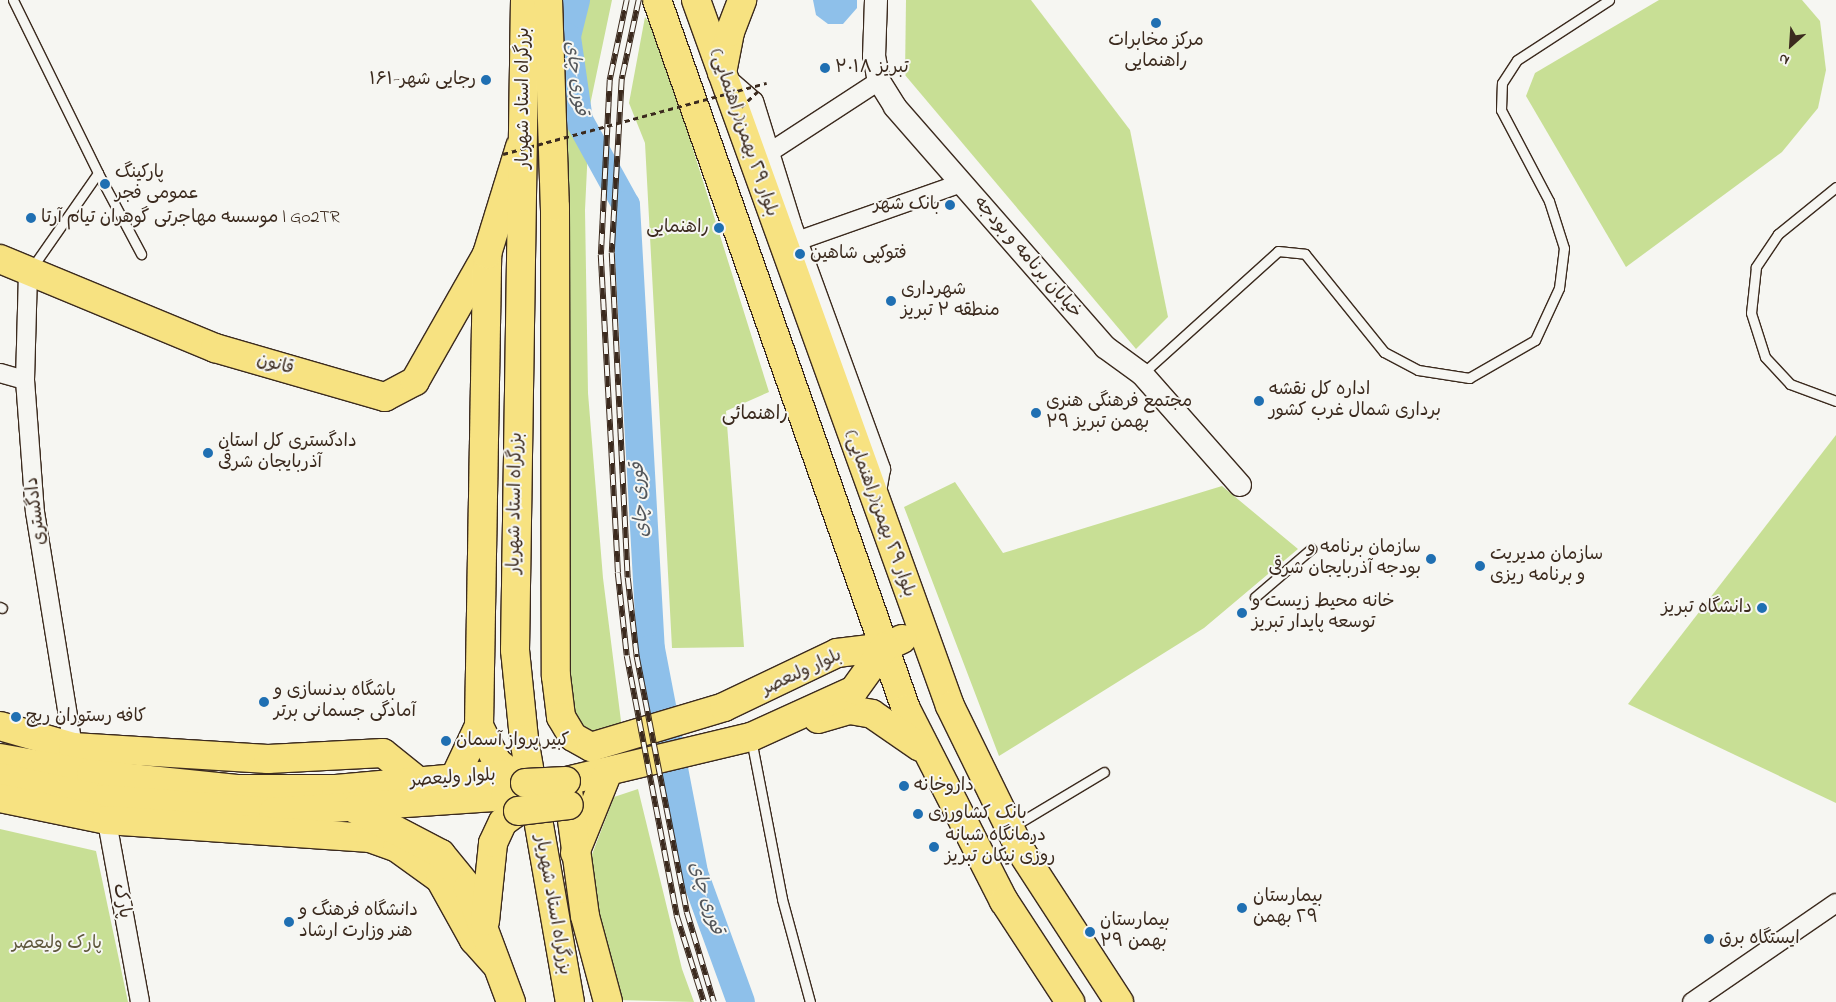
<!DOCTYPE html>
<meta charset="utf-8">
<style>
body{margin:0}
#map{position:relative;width:1836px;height:1002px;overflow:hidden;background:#f6f6f2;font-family:"Indie Flower","Playpen Sans Arabic",sans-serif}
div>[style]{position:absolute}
.green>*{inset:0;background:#c8df95}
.water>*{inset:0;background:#8ec0ea}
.river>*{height:28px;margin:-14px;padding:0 14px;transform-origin:14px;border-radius:14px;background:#8ec0ea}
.roads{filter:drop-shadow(1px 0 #3b2a1e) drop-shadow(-1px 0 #3b2a1e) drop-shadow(0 1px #3b2a1e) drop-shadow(0 -1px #3b2a1e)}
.service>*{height:9px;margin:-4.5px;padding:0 4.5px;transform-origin:4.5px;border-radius:4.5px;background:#f6f6f2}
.minor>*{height:18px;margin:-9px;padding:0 9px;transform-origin:9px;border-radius:9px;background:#f6f6f2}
.tertiary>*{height:22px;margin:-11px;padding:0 11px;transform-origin:11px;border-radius:11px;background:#f6f6f2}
.primary>*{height:28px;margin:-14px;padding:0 14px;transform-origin:14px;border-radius:14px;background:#f7e281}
.trunk>*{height:28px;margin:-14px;padding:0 14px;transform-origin:14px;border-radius:14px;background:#f7e281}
.rail>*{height:5.5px;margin-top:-2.75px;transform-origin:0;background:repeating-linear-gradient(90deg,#f6f6f2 0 11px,#3b2a1e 0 22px);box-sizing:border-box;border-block:1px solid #3b2a1e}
.path-bridge>*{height:2.5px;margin-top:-1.25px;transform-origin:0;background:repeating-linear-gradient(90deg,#3b2a1e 0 5px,transparent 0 9px)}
.bridges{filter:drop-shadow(1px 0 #3b2a1e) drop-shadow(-1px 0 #3b2a1e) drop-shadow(0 1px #3b2a1e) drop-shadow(0 -1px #3b2a1e)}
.primary-bridge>*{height:28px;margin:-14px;padding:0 14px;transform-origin:14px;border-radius:14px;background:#f7e281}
.trunk-bridge>*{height:28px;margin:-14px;padding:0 14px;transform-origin:14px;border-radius:14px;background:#f7e281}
.dots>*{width:14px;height:14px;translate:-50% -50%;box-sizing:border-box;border:2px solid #f6f6f2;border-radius:50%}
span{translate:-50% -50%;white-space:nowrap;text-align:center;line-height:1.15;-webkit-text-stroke:4px #f6f6f2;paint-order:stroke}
.poi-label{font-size:18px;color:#3b2a1e}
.left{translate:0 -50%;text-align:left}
.right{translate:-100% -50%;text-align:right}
.street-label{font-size:18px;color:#3b2a1e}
.park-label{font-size:18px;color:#5e573c}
.water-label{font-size:19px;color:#54575b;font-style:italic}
.neighbourhood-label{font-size:19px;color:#3b2a1e}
.north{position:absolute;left:1766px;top:20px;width:50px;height:50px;-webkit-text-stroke:4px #f6f6f2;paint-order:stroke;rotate:206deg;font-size:14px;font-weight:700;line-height:20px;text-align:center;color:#3b2a1e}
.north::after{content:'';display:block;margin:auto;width:18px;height:22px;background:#3b2a1e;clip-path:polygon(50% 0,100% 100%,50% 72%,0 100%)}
</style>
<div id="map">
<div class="green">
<div style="clip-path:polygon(553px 0,612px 0,590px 105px,585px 210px,588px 393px,603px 578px,623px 737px,596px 740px,570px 718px)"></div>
<div style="clip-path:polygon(906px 0,1031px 0,1130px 130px,1168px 317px,1136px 349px,905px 75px)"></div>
<div style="clip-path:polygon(1659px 0,1802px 0,1820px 21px,1826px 70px,1818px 108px,1782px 152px,1626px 267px,1526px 96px,1535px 73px)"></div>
<div style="clip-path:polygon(645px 17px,656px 31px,769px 392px,726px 411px,744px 647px,672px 648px,645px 143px,629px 103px)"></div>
<div style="clip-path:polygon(1836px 435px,1836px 803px,1628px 704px)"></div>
<div style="clip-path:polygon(955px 482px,1003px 553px,1222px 486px,1298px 549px,1204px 628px,999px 756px,904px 507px)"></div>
<div style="clip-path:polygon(638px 789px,682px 969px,694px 1002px,618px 1000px,588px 865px,614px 797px)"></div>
<div style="clip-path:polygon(0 829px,96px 851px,128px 1002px,0 1002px)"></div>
</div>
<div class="water">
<div style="clip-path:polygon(813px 0,857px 0,857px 8px,843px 24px,828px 24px,816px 15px)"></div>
</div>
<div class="river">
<div style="left:576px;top:0;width:38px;rotate:104deg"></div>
<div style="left:567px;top:37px;width:84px;rotate:81.8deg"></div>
<div style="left:579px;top:120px;width:97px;rotate:61.1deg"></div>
<div style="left:626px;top:205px;width:445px;rotate:86.8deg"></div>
<div style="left:651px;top:649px;width:228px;rotate:79.1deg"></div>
<div style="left:694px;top:873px;width:137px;rotate:70deg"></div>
</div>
<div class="roads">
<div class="service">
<div style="left:13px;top:0;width:193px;rotate:63.8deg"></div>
<div style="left:98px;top:173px;width:117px;rotate:124.9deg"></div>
<div style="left:98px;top:173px;width:92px;rotate:62deg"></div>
<div style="left:1836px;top:187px;width:75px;rotate:141deg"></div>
<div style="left:1778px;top:234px;width:40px;rotate:124deg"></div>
<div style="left:1756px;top:267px;width:46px;rotate:96.2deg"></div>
<div style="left:1751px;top:313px;width:46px;rotate:72.3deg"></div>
<div style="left:1765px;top:357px;width:37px;rotate:47deg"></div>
<div style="left:1790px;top:384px;width:49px;rotate:20.3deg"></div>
<div style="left:1142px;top:374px;width:183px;rotate:-42.1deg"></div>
<div style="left:1278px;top:251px;width:27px;rotate:6deg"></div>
<div style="left:1305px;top:254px;width:126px;rotate:51.1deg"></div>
<div style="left:1384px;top:352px;width:38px;rotate:28deg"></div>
<div style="left:1418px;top:370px;width:52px;rotate:8.9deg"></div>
<div style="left:1469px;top:378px;width:76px;rotate:-29.9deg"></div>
<div style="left:1535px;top:340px;width:57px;rotate:-65.2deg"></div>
<div style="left:1559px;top:288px;width:40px;rotate:-82.9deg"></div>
<div style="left:1564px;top:248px;width:49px;rotate:-107.7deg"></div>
<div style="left:1549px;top:201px;width:103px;rotate:-117.8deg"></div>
<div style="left:1501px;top:110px;width:27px;rotate:-88deg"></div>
<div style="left:1502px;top:83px;width:27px;rotate:-57deg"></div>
<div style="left:1517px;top:60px;width:110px;rotate:-33.1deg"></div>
<div style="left:1255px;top:597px;width:74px;rotate:-40.6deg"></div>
<div style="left:0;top:607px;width:2px;rotate:27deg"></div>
<div style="left:751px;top:739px;width:163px;rotate:79deg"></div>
<div style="left:782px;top:899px;width:107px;rotate:74.8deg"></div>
<div style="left:1012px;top:827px;width:107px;rotate:-30.9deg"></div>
</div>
<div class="minor">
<div style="left:726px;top:77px;width:37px;rotate:41deg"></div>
<div style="left:754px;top:101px;width:129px;rotate:72.8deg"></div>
<div style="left:792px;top:224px;width:261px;rotate:70deg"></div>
<div style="left:881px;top:469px;width:27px;rotate:100deg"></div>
<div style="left:770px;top:152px;width:130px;rotate:-33.1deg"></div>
<div style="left:797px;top:241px;width:175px;rotate:-19.4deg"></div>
<div style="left:28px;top:273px;width:107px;rotate:91.6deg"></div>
<div style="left:25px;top:380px;width:132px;rotate:85.7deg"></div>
<div style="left:35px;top:512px;width:238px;rotate:80.8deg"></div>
<div style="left:0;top:373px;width:26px;rotate:16deg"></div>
<div style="left:105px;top:811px;width:194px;rotate:79.6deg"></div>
<div style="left:1692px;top:1002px;width:175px;rotate:-34.5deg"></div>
</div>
<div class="tertiary">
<div style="left:876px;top:0;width:56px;rotate:92deg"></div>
<div style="left:874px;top:56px;width:25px;rotate:79deg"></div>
<div style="left:879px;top:81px;width:31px;rotate:58deg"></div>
<div style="left:895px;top:107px;width:319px;rotate:48.8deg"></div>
<div style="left:1105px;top:347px;width:46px;rotate:36.1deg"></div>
<div style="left:1142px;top:374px;width:148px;rotate:48.6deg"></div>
</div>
<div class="primary">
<div style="left:657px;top:0;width:751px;rotate:70.65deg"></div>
<div style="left:906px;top:709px;width:216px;rotate:63deg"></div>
<div style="left:1004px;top:901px;width:121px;rotate:56.8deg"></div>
<div style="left:696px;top:0;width:750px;rotate:70.21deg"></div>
<div style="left:950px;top:706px;width:161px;rotate:63.9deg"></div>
<div style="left:1021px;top:851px;width:180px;rotate:57deg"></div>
<div style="left:722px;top:73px;width:42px;rotate:-79deg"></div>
<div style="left:730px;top:32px;width:34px;rotate:-69deg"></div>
<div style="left:555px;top:207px;width:469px;rotate:89.9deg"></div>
<div style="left:556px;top:676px;width:41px;rotate:83deg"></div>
<div style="left:561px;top:717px;width:23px;rotate:59deg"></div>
<div style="left:573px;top:737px;width:21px;rotate:29deg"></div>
<div style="left:591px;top:747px;width:139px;rotate:-16.7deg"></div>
<div style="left:724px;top:707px;width:125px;rotate:-25.5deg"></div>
<div style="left:837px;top:653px;width:48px;rotate:-7.1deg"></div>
<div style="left:885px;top:647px;width:19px;rotate:-25deg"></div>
<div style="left:0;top:259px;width:233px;rotate:22.5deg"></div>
<div style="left:215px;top:348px;width:177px;rotate:16.1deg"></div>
<div style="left:385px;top:397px;width:34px;rotate:-28deg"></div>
<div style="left:415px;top:381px;width:146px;rotate:-60.4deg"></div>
<div style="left:818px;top:719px;width:33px;rotate:-16deg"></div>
<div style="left:850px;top:710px;width:22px;rotate:10deg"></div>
<div style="left:872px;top:714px;width:58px;rotate:34.5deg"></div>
<div style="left:0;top:726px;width:76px;rotate:16deg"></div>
<div style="left:73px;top:747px;width:195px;rotate:3.5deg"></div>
<div style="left:268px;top:759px;width:115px;rotate:-3deg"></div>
<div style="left:383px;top:753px;width:45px;rotate:38.7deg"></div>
<div style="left:479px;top:726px;width:40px;rotate:63.4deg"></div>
<div style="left:497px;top:762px;width:28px;rotate:38deg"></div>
<div style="left:0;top:758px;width:92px;rotate:10deg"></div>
<div style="left:91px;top:774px;width:149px;rotate:5.8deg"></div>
<div style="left:239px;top:789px;width:97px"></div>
<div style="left:336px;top:789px;width:165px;rotate:-5.2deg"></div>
<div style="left:500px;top:774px;width:27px;rotate:20deg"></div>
<div style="left:0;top:777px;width:105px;rotate:12.1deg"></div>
<div style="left:103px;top:799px;width:170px;rotate:4.4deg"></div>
<div style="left:273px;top:812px;width:233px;rotate:-3.9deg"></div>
<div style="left:505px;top:796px;width:24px;rotate:-33deg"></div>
<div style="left:455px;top:777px;width:56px;rotate:-64.8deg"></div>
<div style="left:479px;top:726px;width:472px;rotate:-89deg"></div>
<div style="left:487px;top:254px;width:112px;rotate:-72.9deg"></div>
<div style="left:566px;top:781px;width:190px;rotate:-13.4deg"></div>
<div style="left:751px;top:737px;width:113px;rotate:-24.5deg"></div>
<div style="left:854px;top:690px;width:53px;rotate:-54.2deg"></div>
<div style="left:0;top:798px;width:108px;rotate:11.7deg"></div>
<div style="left:106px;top:820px;width:265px;rotate:3.9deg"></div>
<div style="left:370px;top:838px;width:29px;rotate:20deg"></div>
<div style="left:397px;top:848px;width:53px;rotate:35.8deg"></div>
<div style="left:440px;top:879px;width:70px;rotate:60.9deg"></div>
<div style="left:474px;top:940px;width:31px;rotate:48deg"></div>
<div style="left:575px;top:853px;width:85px;rotate:-67.9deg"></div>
</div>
<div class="trunk">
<div style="left:525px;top:0;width:650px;rotate:90.88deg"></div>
<div style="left:515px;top:650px;width:89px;rotate:84.2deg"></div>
<div style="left:524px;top:739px;width:267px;rotate:80.1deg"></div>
<div style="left:548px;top:0;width:207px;rotate:88.1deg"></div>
<div style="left:567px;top:783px;width:134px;rotate:82.3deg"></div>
<div style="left:585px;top:916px;width:89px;rotate:75deg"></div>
<div style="left:355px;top:809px;width:97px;rotate:27.6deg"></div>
<div style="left:441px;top:854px;width:43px;rotate:50.7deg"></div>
<div style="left:468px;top:887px;width:123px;rotate:69.5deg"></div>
<div style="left:485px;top:921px;width:78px;rotate:-84.1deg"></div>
<div style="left:493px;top:843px;width:23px;rotate:-65deg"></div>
<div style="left:503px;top:822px;width:19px;rotate:-36deg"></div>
</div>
</div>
<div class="rail">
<div style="left:627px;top:0;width:82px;rotate:102deg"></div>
<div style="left:610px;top:80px;width:175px;rotate:92.9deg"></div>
<div style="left:601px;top:255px;width:318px;rotate:86.9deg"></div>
<div style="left:618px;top:573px;width:83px;rotate:83.8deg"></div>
<div style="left:627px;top:656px;width:265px;rotate:79.1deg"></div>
<div style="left:677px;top:916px;width:90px;rotate:72.6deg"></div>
<div style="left:639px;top:0;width:81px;rotate:102.1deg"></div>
<div style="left:622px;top:79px;width:174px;rotate:93.3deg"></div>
<div style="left:612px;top:253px;width:325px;rotate:87.2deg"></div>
<div style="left:628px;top:578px;width:80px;rotate:83.5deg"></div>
<div style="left:637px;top:657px;width:260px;rotate:78.9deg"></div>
<div style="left:687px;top:912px;width:94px;rotate:73.3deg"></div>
</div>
<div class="path-bridge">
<div style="left:741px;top:107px;width:26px;rotate:-43deg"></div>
<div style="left:503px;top:154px;width:273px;rotate:-15.1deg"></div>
</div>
<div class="bridges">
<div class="primary-bridge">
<div style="left:525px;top:783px;width:41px;rotate:-2.8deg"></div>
</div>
<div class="trunk-bridge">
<div style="left:518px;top:811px;width:51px;rotate:-6.7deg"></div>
</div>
</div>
<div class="dots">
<div style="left:1156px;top:23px;background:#1f6fb2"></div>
<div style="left:825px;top:68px;background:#1f6fb2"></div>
<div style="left:486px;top:80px;background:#1f6fb2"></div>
<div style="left:105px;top:184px;background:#1f6fb2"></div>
<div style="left:950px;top:205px;background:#1f6fb2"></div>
<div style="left:31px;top:218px;background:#1f6fb2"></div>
<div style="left:719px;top:228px;background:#1f6fb2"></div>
<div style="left:800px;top:254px;background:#1f6fb2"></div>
<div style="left:891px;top:301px;background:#1f6fb2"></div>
<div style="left:1259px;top:401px;background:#1f6fb2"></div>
<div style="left:1036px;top:413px;background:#1f6fb2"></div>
<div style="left:208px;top:453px;background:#1f6fb2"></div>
<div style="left:1431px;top:559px;background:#1f6fb2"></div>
<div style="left:1480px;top:566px;background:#1f6fb2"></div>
<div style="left:1762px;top:608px;background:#1f6fb2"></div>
<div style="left:1242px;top:613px;background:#1f6fb2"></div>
<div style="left:264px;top:702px;background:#1f6fb2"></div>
<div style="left:16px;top:717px;background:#1f6fb2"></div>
<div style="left:446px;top:741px;background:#1f6fb2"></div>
<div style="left:904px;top:786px;background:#1f6fb2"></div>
<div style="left:918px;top:814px;background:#1f6fb2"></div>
<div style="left:934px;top:847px;background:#1f6fb2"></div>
<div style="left:1242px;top:908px;background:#1f6fb2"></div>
<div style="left:289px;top:922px;background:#1f6fb2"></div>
<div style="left:1090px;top:932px;background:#1f6fb2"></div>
<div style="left:1709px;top:939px;background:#1f6fb2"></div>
</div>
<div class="poi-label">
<span style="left:1156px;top:52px">مرکز مخابرات<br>راهنمایی</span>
<span class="left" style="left:835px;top:68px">تبریز ۲۰۱۸</span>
<span class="right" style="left:476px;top:80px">۱۶۱-رجایی شهر</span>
<span class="left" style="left:115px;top:184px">پارکینگ<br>عمومی فجر</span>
<span class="right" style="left:940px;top:205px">بانک شهر</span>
<span class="left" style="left:41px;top:218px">موسسه مهاجرتی گوهران تیام آرتا | Go2TR</span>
<span class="right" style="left:709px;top:228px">راهنمایی</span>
<span class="left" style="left:810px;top:254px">فتوکپی شاهین</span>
<span class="left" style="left:901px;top:301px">شهرداری<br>منطقه ۲ تبریز</span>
<span class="left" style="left:1269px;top:401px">اداره کل نقشه<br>برداری شمال غرب کشور</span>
<span class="left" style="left:1046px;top:413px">مجتمع فرهنگی هنری<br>۲۹ بهمن تبریز</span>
<span class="left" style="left:218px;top:453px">دادگستری کل استان<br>آذربایجان شرقی</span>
<span class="right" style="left:1421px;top:559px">سازمان برنامه و<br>بودجه آذربایجان شرقی</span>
<span class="left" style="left:1490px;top:566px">سازمان مدیریت<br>و برنامه ریزی</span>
<span class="left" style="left:1252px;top:613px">خانه محیط زیست و<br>توسعه پایدار تبریز</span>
<span class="right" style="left:1752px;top:608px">دانشگاه تبریز</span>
<span class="left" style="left:274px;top:702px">باشگاه بدنسازی و<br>آمادگی جسمانی برتر</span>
<span class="left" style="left:26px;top:717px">کافه رستوران ریچ</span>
<span class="left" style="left:456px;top:741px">کبیر پرواز آسمان</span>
<span class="left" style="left:914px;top:786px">داروخانه</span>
<span class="left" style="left:928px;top:814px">بانک کشاورزی</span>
<span class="left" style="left:945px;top:847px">درمانگاه شبانه<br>روزی نیکان تبریز</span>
<span class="left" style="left:1253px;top:908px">بیمارستان<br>٢٩ بهمن</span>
<span class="left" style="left:299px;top:922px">دانشگاه فرهنگ و<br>هنر وزارت ارشاد</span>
<span class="left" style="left:1100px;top:932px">بیمارستان<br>۲۹ بهمن</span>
<span class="left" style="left:1719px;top:939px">ایستگاه برق</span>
</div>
<div class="street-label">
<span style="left:524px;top:98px;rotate:-90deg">بزرگراه استاد شهریار</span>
<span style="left:743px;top:133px;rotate:71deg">بلوار ٢٩ بهمن(راهنمایی)</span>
<span style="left:1027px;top:258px;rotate:49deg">خیابان برنامه و بودجه</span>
<span style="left:275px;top:365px;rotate:16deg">قانون</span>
<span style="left:516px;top:503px;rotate:-89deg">بزرگراه استاد شهریار</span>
<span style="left:37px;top:511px;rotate:-97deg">دادگستری</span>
<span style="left:879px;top:514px;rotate:70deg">بلوار ٢٩ بهمن(راهنمایی)</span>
<span style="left:802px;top:673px;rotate:-25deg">بلوار ولىعصر</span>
<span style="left:453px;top:779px;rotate:-4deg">بلوار ولیعصر</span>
<span style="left:121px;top:901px;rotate:79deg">پارک</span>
<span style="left:552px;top:905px;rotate:80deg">بزرگراه استاد شهریار</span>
</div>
<div class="park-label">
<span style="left:57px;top:944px">پارک ولیعصر</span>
</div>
<div class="water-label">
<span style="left:575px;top:78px;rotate:82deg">قوری چای</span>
<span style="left:641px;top:500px;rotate:-94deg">قوری چای</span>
<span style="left:705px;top:898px;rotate:72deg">قوری چای</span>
</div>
<div class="neighbourhood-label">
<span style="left:755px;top:415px">راهنمائی</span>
</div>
<div class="north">N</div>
</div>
